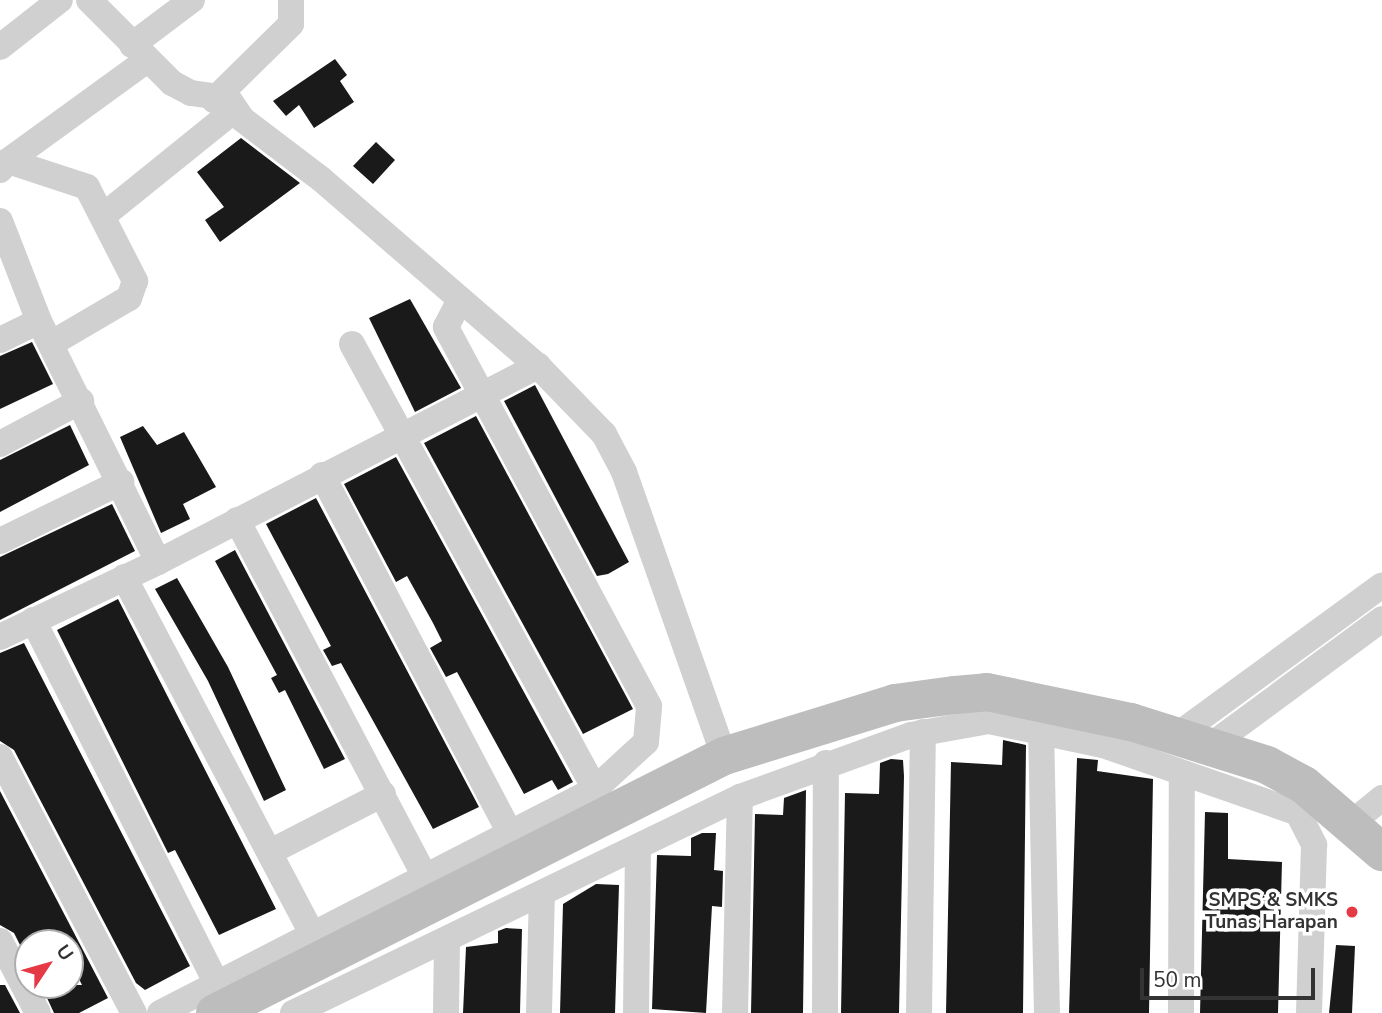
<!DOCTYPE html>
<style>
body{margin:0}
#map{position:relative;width:1382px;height:1013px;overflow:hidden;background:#fff;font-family:"Nunito Sans",sans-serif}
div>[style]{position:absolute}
.building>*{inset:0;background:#1a1a1a}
.street>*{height:26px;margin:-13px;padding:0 13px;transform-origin:13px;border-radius:13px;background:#d0d0d0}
.secondary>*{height:38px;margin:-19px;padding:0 19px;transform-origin:19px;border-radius:19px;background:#bdbdbd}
.dots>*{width:19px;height:19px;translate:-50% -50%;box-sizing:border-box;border:4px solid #fff;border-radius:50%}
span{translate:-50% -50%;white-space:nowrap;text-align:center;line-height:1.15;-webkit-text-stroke:7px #fff;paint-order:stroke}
.poi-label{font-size:19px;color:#333;font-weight:700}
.right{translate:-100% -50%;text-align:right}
.north{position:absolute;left:14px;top:929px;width:70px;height:70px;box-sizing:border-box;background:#fff;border:2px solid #adadad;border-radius:50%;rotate:54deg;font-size:19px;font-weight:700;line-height:28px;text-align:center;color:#333}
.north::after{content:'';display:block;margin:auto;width:24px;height:32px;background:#e63946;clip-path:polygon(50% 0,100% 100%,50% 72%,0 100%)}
.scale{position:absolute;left:1140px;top:968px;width:175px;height:32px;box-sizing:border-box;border:4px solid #333;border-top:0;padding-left:9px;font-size:21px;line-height:24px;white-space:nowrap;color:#333;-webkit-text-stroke:5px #fff;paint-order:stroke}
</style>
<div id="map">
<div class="building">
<div style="clip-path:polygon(335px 59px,347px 75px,340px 81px,354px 102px,314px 128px,299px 105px,286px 116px,273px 101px)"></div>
<div style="clip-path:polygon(241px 138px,300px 183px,220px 242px,205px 220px,224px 207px,197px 172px)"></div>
<div style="clip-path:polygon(376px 142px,395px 160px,373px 184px,353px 166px)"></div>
<div style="clip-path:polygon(410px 299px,461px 388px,415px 412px,369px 318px)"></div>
<div style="clip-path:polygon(32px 342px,53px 384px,0 409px,0 356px)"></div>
<div style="clip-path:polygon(535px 385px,629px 562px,608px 574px,597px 576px,504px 401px)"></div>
<div style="clip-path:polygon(476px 416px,633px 709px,583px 734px,424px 443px)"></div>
<div style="clip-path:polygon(70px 425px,89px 465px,0 512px,0 460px)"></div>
<div style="clip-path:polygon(143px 426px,157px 445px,184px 432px,216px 487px,183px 504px,190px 519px,161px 533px,120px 437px)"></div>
<div style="clip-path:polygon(396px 457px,573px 782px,558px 790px,552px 780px,524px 794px,457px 672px,446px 677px,430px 648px,442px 641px,433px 623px,407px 576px,396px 582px,344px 484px)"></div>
<div style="clip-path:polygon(316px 498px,479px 807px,433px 829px,341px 663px,332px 666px,323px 650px,331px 646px,266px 524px)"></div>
<div style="clip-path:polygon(112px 504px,135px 551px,0 620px,0 557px)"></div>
<div style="clip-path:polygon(235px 550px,345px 759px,324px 769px,285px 690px,279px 693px,271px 678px,277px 675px,215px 561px)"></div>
<div style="clip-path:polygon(177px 578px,228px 667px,286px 790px,264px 801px,208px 681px,155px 589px)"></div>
<div style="clip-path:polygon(118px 599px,276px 909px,219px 935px,175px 850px,168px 853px,57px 630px)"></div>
<div style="clip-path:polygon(24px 643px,190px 966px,145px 990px,136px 983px,14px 750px,0 741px,0 653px)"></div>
<div style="clip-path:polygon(1003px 740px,1026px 745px,1023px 1013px,946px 1013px,951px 762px,1002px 765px)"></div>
<div style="clip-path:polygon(1077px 758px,1098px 760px,1097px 771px,1153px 779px,1149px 1013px,1069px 1013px)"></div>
<div style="clip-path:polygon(891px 759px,903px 760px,904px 776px,899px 1013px,841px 1013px,845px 793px,879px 794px,880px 763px)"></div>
<div style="clip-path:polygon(806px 790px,803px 1013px,751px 1013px,755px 814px,783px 815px,784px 798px)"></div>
<div style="clip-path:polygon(0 791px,108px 998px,79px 1013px,54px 1013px,41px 985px,82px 985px,70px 961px,70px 943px,28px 943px,24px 953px,14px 933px,0 925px)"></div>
<div style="clip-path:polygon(1205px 812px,1228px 813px,1228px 859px,1282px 862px,1278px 1013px,1200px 1013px)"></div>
<div style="clip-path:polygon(702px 833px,716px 833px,714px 870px,723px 871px,722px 907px,712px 906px,706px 1013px,652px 1009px,657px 855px,691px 856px,691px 838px)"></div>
<div style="clip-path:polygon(596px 884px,619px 885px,615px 1013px,560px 1013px,563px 904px)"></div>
<div style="clip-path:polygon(506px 928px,522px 929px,520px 1013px,463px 1013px,466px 947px,498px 943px,498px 931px)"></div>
<div style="clip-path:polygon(1336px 945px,1355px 946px,1352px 1013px,1329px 1013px)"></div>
<div style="clip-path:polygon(0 985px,5px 985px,20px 1013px,0 1013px)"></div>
</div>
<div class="street">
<div style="left:89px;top:0;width:117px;rotate:45deg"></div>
<div style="left:172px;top:83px;width:21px;rotate:28deg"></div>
<div style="left:191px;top:93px;width:37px;rotate:8deg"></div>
<div style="left:228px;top:98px;width:25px;rotate:56deg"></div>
<div style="left:242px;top:119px;width:99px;rotate:37.2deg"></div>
<div style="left:321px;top:179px;width:286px;rotate:40.8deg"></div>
<div style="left:538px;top:366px;width:95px;rotate:45.9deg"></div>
<div style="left:604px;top:434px;width:43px;rotate:62.2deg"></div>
<div style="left:624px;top:472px;width:301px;rotate:70.6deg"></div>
<div style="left:132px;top:45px;width:75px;rotate:-36.9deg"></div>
<div style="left:0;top:47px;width:76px;rotate:-38.1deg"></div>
<div style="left:214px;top:100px;width:108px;rotate:-44.6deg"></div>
<div style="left:291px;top:24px;width:24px;rotate:-90deg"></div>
<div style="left:8px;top:161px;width:172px;rotate:-36deg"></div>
<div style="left:0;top:170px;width:12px;rotate:-48deg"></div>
<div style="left:8px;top:161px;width:83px;rotate:18.2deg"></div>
<div style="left:87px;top:187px;width:106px;rotate:62.9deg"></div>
<div style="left:135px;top:281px;width:18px;rotate:109deg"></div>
<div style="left:129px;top:298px;width:89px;rotate:149.7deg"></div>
<div style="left:103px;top:216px;width:167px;rotate:-38.9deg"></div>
<div style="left:0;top:221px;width:107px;rotate:68.7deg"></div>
<div style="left:0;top:340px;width:43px;rotate:-26deg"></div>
<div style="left:39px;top:321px;width:269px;rotate:63.7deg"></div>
<div style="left:352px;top:344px;width:507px;rotate:61.36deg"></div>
<div style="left:0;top:444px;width:92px;rotate:-28deg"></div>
<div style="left:322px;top:475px;width:407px;rotate:62.3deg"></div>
<div style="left:237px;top:520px;width:403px;rotate:62.2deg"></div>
<div style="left:0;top:541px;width:135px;rotate:-26deg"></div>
<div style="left:124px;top:577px;width:401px;rotate:62.2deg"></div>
<div style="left:33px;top:620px;width:408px;rotate:63.2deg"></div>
<div style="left:0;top:637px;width:175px;rotate:-25.4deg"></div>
<div style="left:158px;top:562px;width:428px;rotate:-27.3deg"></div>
<div style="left:1041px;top:728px;width:285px;rotate:88.8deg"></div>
<div style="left:1176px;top:736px;width:255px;rotate:-36.2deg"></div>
<div style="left:1210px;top:746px;width:214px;rotate:-36.4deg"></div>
<div style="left:0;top:757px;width:289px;rotate:62.4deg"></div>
<div style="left:1349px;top:825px;width:43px;rotate:-39.3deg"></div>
<div style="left:270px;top:852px;width:127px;rotate:-27.2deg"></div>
<div style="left:0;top:941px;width:81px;rotate:62.2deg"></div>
<div style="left:160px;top:1013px;width:489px;rotate:-27.2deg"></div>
<div style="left:595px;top:789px;width:69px;rotate:-42.7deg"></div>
<div style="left:646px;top:742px;width:36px;rotate:-85deg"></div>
<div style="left:649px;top:706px;width:430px;rotate:-118.2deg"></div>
<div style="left:446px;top:327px;width:31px;rotate:-63deg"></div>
<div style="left:293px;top:1013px;width:496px;rotate:-25.8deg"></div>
<div style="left:740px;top:797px;width:182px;rotate:-19.9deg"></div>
<div style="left:911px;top:735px;width:79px;rotate:-10.2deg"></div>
<div style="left:989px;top:721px;width:116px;rotate:11.9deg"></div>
<div style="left:1103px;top:745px;width:207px;rotate:19.2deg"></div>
<div style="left:1298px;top:813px;width:36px;rotate:63deg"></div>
<div style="left:1314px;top:845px;width:168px;rotate:91.7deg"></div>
<div style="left:446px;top:1013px;width:73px;rotate:-89.2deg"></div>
<div style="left:539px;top:1013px;width:119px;rotate:-88.6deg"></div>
<div style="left:636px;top:1013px;width:166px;rotate:-89.3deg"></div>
<div style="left:735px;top:1013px;width:216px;rotate:-88.7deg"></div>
<div style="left:825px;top:1013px;width:250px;rotate:-89.8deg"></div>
<div style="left:919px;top:1013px;width:281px;rotate:-89.2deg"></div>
<div style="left:1181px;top:1013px;width:238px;rotate:-89.8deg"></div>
</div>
<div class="secondary">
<div style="left:215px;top:1013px;width:570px;rotate:-26.79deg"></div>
<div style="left:724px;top:756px;width:179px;rotate:-17.2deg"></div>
<div style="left:895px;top:703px;width:61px;rotate:-7.6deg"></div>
<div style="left:955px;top:695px;width:32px;rotate:-5deg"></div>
<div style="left:987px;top:692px;width:147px;rotate:11.8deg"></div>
<div style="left:1131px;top:722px;width:143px;rotate:17.5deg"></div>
<div style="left:1267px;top:765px;width:42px;rotate:28.4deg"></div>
<div style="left:1304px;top:785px;width:103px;rotate:40.7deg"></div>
</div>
<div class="dots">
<div style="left:1352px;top:912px;background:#e63946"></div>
</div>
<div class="poi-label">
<span class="right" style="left:1338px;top:912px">SMPS &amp; SMKS<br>Tunas Harapan</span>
</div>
<div class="north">U</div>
<div class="scale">50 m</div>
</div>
